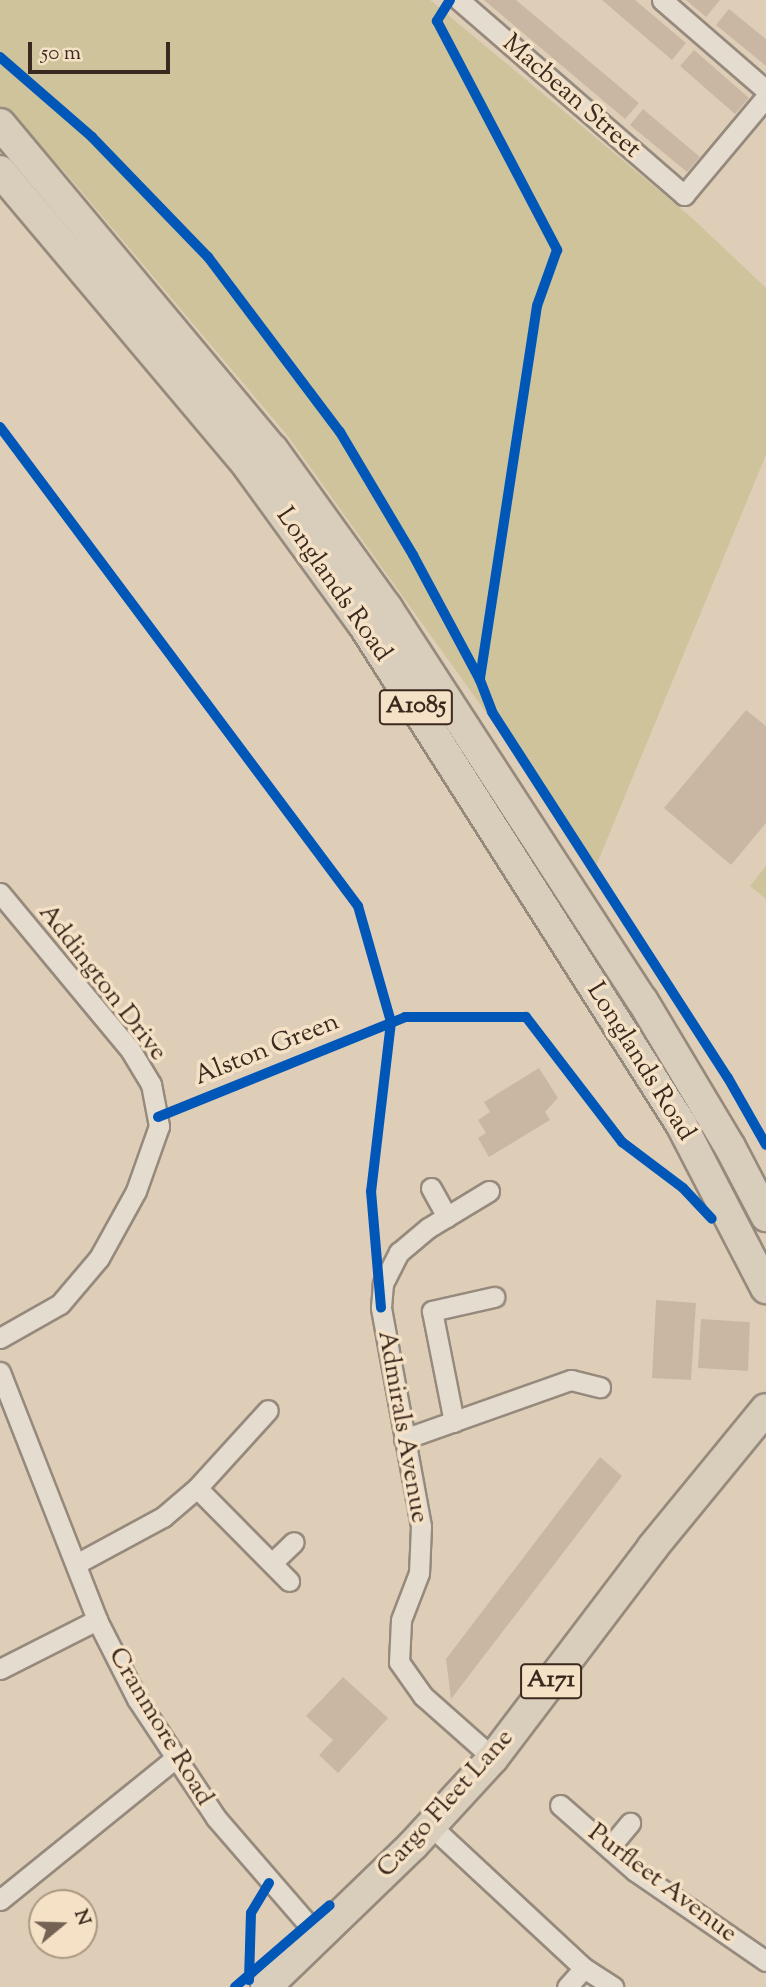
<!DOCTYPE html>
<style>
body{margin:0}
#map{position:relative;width:766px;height:1987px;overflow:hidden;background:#dfceb7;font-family:"Sorts Mill Goudy",serif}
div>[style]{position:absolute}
.green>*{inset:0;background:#cec39a}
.building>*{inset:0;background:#c9b7a4}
.roads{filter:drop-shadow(2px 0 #968a7d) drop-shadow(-2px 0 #968a7d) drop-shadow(0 2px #968a7d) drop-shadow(0 -2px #968a7d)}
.minor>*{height:19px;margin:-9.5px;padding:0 9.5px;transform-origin:9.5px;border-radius:9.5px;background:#e5dcd0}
.primary>*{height:30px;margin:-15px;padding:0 15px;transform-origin:15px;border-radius:15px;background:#d9cdbc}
.cycleway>*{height:10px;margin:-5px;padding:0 5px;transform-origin:5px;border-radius:5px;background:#0057b8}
span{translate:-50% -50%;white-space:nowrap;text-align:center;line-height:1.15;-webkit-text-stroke:7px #f5e2c6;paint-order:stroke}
.shield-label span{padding:2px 5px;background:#f5e2c6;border:2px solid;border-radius:5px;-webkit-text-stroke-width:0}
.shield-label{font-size:24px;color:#3b281e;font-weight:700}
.street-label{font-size:26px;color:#3b281e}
.north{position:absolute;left:28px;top:1889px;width:70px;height:70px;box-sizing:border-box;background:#f5e2c6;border:2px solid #ab9883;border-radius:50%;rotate:71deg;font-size:19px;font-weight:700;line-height:28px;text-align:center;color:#3b281e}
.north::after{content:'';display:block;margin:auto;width:24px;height:32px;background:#746254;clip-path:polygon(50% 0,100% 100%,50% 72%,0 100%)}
.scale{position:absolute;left:28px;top:42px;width:142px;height:32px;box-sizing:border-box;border:4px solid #3b281e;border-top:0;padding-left:9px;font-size:21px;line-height:24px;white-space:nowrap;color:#3b281e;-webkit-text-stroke:5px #f5e2c6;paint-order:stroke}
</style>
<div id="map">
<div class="green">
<div style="clip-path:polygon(0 0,430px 0,691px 217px,766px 288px,766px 455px,596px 866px,287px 435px,64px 171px,0 106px)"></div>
<div style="clip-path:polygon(766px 866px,766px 899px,750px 886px)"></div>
</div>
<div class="building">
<div style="clip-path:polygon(484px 0,516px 0,639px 103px,625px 119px)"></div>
<div style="clip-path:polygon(602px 0,635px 0,686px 43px,672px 60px)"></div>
<div style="clip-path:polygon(686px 0,720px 0,706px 17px)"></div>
<div style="clip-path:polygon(729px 9px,766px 39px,766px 66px,716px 25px)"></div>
<div style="clip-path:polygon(694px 50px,749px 98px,735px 114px,680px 66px)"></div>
<div style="clip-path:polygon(643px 109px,700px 157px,687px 172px,630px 125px)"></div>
<div style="clip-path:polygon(746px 710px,766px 726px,766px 823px,731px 865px,664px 808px)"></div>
<div style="clip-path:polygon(539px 1068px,558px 1098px,545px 1112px,550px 1120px,489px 1157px,478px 1138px,486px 1133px,478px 1120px,490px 1112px,484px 1102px)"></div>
<div style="clip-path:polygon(656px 1300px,696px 1303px,691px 1380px,652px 1378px)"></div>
<div style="clip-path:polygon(701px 1319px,750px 1322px,748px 1371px,698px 1368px)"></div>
<div style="clip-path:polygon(600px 1457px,622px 1476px,451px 1699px,446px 1659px)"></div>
<div style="clip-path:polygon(343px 1677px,388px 1718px,338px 1773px,319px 1755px,333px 1740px,306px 1716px)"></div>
</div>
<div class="roads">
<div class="minor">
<div style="left:459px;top:0;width:298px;rotate:40.9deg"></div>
<div style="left:684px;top:195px;width:128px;rotate:-50.1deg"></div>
<div style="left:662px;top:0;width:138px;rotate:40.9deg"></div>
<div style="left:0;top:893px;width:205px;rotate:50.3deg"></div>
<div style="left:131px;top:1051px;width:39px;rotate:59deg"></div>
<div style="left:151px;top:1084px;width:43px;rotate:79.2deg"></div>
<div style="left:159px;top:1126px;width:69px;rotate:109.5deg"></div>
<div style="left:136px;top:1191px;width:77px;rotate:118.9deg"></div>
<div style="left:99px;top:1258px;width:60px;rotate:130.3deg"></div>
<div style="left:60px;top:1304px;width:69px;rotate:150.5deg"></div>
<div style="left:431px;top:1188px;width:33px;rotate:61deg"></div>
<div style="left:489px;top:1191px;width:71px;rotate:148.8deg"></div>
<div style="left:428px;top:1228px;width:38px;rotate:140deg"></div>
<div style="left:399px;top:1252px;width:36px;rotate:117deg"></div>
<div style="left:383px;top:1284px;width:24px;rotate:95deg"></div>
<div style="left:381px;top:1308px;width:222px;rotate:79.6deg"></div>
<div style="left:421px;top:1526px;width:47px;rotate:92.4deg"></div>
<div style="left:419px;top:1573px;width:50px;rotate:111deg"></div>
<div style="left:401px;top:1620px;width:42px;rotate:92.7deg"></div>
<div style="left:399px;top:1662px;width:42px;rotate:54.8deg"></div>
<div style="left:423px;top:1696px;width:94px;rotate:41.5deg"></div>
<div style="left:0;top:1372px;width:266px;rotate:68.6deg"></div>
<div style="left:97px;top:1620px;width:89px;rotate:63.1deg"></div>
<div style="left:137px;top:1699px;width:143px;rotate:56.4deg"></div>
<div style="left:216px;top:1818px;width:157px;rotate:49.1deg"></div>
<div style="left:454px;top:1422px;width:113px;rotate:-101.2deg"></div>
<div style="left:432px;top:1311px;width:64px;rotate:-12.7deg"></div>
<div style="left:404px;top:1439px;width:177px;rotate:-19.5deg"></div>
<div style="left:571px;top:1380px;width:30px;rotate:14deg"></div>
<div style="left:197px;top:1488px;width:131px;rotate:45.3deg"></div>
<div style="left:272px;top:1563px;width:30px;rotate:-44deg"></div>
<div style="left:76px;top:1564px;width:99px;rotate:-28.4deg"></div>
<div style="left:163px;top:1517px;width:45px;rotate:-40.5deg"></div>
<div style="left:197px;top:1488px;width:105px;rotate:-47.7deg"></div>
<div style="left:0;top:1669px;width:109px;rotate:-26.8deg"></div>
<div style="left:560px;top:1805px;width:100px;rotate:41.3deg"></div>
<div style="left:635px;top:1871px;width:159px;rotate:34.5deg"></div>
<div style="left:431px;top:1826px;width:209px;rotate:42.9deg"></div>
<div style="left:584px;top:1968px;width:35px;rotate:33deg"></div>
<div style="left:609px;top:1848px;width:33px;rotate:-50deg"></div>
<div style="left:0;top:1900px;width:224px;rotate:-39deg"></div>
<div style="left:567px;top:1987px;width:25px;rotate:-48deg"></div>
</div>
<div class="primary">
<div style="left:0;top:124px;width:425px;rotate:50.1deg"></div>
<div style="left:273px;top:450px;width:195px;rotate:54.2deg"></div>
<div style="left:387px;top:608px;width:468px;rotate:57deg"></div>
<div style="left:642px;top:1000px;width:171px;rotate:59.1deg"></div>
<div style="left:730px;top:1147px;width:78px;rotate:62.4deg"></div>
<div style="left:0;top:171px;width:385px;rotate:49.9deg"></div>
<div style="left:248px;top:466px;width:195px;rotate:54deg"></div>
<div style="left:363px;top:624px;width:593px;rotate:57.54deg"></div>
<div style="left:681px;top:1124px;width:185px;rotate:62.6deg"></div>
<div style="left:266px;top:1987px;width:204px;rotate:-44deg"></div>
<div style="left:413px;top:1845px;width:118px;rotate:-47.4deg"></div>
<div style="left:493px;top:1758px;width:265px;rotate:-52.8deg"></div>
<div style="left:653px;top:1547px;width:178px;rotate:-50.7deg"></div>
</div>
</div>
<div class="cycleway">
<div style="left:450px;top:0;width:25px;rotate:122deg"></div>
<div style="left:437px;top:21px;width:259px;rotate:62.3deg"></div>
<div style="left:557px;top:250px;width:59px;rotate:109.7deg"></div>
<div style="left:537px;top:306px;width:378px;rotate:98.7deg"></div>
<div style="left:0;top:57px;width:122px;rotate:41deg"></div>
<div style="left:92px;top:137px;width:167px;rotate:46deg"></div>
<div style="left:208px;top:257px;width:219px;rotate:53deg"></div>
<div style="left:340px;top:432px;width:143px;rotate:59.3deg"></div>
<div style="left:413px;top:555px;width:142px;rotate:61.8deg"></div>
<div style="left:480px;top:680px;width:34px;rotate:69deg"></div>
<div style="left:492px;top:712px;width:435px;rotate:57.2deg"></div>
<div style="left:728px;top:1078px;width:77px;rotate:60.4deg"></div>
<div style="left:0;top:427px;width:598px;rotate:53.23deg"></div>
<div style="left:358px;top:906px;width:121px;rotate:74.1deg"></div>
<div style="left:391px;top:1022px;width:170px;rotate:96.7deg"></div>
<div style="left:371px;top:1191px;width:117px;rotate:85.1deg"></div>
<div style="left:158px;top:1117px;width:266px;rotate:-22deg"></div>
<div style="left:405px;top:1017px;width:121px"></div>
<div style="left:526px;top:1017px;width:158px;rotate:52.5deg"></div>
<div style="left:622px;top:1142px;width:76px;rotate:37deg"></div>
<div style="left:683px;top:1188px;width:42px;rotate:46.9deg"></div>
<div style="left:249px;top:1980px;width:67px;rotate:-88.3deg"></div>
<div style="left:251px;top:1913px;width:35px;rotate:-59deg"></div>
<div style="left:235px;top:1987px;width:125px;rotate:-40.8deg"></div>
</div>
<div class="shield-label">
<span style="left:416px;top:707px">A1085</span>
<span style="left:551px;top:1681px">A171</span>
</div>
<div class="street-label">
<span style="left:571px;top:97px;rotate:41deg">Macbean Street</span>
<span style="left:333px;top:585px;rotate:55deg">Longlands Road</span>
<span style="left:102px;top:983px;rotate:52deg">Addington Drive</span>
<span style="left:267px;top:1050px;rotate:-22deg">Alston Green</span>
<span style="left:640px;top:1062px;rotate:58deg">Longlands Road</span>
<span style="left:402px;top:1427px;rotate:80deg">Admirals Avenue</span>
<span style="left:160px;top:1727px;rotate:59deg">Cranmore Road</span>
<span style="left:446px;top:1804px;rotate:-48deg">Cargo Fleet Lane</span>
<span style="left:662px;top:1884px;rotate:37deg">Purfleet Avenue</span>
</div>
<div class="north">N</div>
<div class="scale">50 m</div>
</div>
